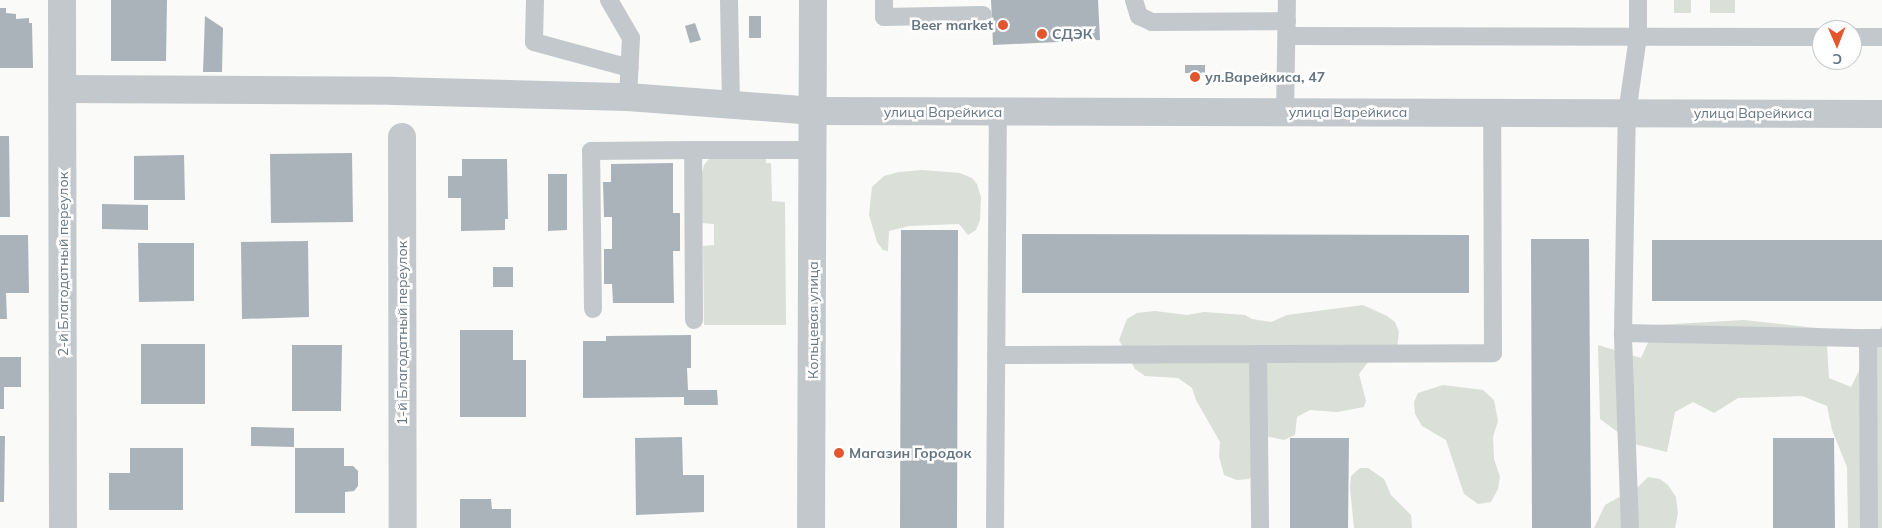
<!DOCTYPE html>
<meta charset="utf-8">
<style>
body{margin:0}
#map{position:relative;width:1882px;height:528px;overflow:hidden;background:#fafaf8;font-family:Mulish,sans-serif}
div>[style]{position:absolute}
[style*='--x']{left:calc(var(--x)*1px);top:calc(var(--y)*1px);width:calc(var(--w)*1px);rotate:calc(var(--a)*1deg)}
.green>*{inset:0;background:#dadfd7}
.building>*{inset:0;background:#aab3b9}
.service>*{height:18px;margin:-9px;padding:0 9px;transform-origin:9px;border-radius:9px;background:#c3c8cc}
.minor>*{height:28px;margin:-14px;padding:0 14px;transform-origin:14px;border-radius:14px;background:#c3c8cc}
.tertiary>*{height:28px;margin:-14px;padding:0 14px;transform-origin:14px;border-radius:14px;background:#c3c8cc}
.dots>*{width:14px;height:14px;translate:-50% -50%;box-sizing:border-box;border:2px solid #fff;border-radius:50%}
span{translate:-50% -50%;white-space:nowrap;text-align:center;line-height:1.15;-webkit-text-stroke:5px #fff;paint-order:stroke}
.poi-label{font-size:14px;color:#657683;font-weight:700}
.right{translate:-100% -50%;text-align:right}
.left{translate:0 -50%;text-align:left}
.street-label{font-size:14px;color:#657683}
.north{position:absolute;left:1812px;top:20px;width:50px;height:50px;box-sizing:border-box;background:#fff;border:1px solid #c1c8cd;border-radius:50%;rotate:179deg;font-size:14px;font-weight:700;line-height:20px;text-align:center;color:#657683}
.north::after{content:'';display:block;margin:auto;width:18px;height:22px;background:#e4572e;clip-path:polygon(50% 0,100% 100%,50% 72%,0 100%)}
</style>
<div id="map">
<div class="green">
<i style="clip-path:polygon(1674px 0,1691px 0,1691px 13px,1674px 13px)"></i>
<i style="clip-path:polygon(1710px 0,1735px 0,1735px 13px,1710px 13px)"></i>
<i style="clip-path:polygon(713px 154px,766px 154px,766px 163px,771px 163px,772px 201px,785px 202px,786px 325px,704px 325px,703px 246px,714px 245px,714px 224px,702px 223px,702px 173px,704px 165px)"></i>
<i style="clip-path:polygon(922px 170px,960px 173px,972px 178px,977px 184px,981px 197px,980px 220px,976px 230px,968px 235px,959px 224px,909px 226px,889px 231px,888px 251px,883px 250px,877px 242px,869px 215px,872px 187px,884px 176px,899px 172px)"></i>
<i style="clip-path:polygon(1363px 305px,1387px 316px,1395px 322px,1399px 332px,1396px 357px,1369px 361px,1359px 374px,1366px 401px,1364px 407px,1337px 412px,1310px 410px,1297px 417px,1295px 435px,1284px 440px,1255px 434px,1252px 437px,1250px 448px,1253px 473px,1249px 479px,1237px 480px,1224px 475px,1219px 456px,1220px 442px,1196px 400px,1192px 388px,1178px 378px,1145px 376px,1135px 369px,1119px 340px,1127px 319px,1137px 313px,1155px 311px,1187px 315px,1204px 312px,1245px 315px,1252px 319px,1271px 322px,1287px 315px)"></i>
<i style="clip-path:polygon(1744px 320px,1826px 329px,1829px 378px,1851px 387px,1882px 325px,1882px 528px,1848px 528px,1847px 467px,1832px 430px,1827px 406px,1802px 396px,1738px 398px,1714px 413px,1693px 402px,1675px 412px,1667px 452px,1634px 444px,1600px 419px,1598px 345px,1641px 358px,1656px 325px)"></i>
<i style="clip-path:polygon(1443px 385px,1483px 390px,1494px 400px,1498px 421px,1493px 437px,1494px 459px,1500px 477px,1498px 489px,1491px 502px,1478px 504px,1464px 494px,1446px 440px,1422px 426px,1415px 414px,1414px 402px,1418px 393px)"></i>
<i style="clip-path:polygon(1360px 468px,1368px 468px,1384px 479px,1391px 495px,1411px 515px,1412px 528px,1354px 528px,1350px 488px,1351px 476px)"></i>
<i style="clip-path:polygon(1648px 477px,1660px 479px,1668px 485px,1676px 497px,1678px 513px,1675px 528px,1594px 528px,1605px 505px,1639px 486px)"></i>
</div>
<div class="building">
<i style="clip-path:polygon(111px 0,167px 0,166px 61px,111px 61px)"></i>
<i style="clip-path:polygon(991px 0,1098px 0,1100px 40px,993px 45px)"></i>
<i style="clip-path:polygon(0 8px,6px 8px,6px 13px,16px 14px,16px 19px,29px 18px,29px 23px,32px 23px,33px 68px,0 68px)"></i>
<i style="clip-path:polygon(205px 16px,223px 28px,222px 72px,203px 72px)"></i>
<i style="clip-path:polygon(749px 16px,761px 16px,761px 38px,749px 38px)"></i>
<i style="clip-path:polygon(695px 23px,701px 40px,690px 43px,685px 26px)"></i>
<i style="clip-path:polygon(1185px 65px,1205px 65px,1205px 73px,1185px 73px)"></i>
<i style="clip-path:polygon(0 136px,9px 136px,10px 217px,0 217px)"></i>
<i style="clip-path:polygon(352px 153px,353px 222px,271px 223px,270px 154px)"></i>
<i style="clip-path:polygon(184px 155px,185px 200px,134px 200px,134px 156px)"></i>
<i style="clip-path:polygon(462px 159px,507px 159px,508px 219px,505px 219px,505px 230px,461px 231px,461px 198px,448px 198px,448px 176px,462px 176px)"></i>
<i style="clip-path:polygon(673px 163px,673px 213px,680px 213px,680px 251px,673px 251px,674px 303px,613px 303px,612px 284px,604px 284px,604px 249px,612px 249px,612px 217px,604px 217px,603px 182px,611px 182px,611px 164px)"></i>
<i style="clip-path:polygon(548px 174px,567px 174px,567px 230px,548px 231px)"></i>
<i style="clip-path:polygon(102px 204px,148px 205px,148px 230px,102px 229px)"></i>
<i style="clip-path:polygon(901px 230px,958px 230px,957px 528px,900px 528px)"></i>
<i style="clip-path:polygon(1022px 234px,1469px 235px,1469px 293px,1022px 293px)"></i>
<i style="clip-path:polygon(0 235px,28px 235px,29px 293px,6px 293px,7px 319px,0 319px)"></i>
<i style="clip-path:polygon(1531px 239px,1589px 239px,1591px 528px,1532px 528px)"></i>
<i style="clip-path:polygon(1652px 240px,1882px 240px,1882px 301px,1652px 301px)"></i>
<i style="clip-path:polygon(308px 241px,309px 317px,242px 319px,241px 242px)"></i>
<i style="clip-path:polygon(138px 243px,194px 243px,194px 301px,139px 302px)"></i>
<i style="clip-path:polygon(493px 267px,513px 267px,513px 287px,493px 287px)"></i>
<i style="clip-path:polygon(460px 330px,513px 330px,513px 360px,526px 360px,526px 417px,460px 417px)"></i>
<i style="clip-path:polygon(691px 335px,691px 368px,687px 368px,688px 390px,717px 390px,718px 405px,684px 405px,684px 397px,583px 398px,583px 341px,606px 341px,606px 336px)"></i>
<i style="clip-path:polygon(141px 344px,205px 344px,205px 404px,141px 404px)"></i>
<i style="clip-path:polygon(292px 345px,342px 345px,341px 411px,292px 411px)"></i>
<i style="clip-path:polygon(0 357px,21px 357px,21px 387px,4px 387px,4px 409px,0 409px)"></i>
<i style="clip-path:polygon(251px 427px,294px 428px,294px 447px,251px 446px)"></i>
<i style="clip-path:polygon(0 436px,5px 436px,4px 502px,0 502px)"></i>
<i style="clip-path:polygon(682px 437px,683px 475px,704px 475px,704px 512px,636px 515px,635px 438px)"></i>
<i style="clip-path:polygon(1290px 438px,1349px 438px,1348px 528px,1290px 528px)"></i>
<i style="clip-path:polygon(1773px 438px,1834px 438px,1835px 528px,1773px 528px)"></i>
<i style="clip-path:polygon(130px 448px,183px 448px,183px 510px,109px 510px,109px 473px,130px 473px)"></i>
<i style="clip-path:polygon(295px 448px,344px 448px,344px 466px,353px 466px,358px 471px,358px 486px,354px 491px,345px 492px,345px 513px,295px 513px)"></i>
<i style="clip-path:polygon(460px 499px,491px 499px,492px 509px,511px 509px,511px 528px,460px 528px)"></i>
</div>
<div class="service">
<i style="--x:535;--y:0;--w:42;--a:91.4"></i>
<i style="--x:534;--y:42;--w:99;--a:15.2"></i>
<i style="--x:609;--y:0;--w:44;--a:59.9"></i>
<i style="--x:631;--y:38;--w:59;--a:92.9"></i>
<i style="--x:729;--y:0;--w:106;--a:88.9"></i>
<i style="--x:884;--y:0;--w:17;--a:90"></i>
<i style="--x:884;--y:17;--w:99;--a:-1.2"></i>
<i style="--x:1134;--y:0;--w:17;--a:73"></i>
<i style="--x:1139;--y:16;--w:14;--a:25"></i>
<i style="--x:1152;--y:22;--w:135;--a:-0.4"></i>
<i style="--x:1287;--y:36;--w:535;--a:0.11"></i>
<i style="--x:1852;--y:37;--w:30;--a:0"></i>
<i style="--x:1285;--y:112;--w:112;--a:-89"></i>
<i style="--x:593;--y:309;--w:158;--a:-90.7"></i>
<i style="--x:591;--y:151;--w:102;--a:-0.6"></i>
<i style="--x:694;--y:320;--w:170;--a:-90.3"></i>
<i style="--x:693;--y:150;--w:121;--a:0"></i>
<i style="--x:1623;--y:333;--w:220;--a:-89"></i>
<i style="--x:1627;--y:113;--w:77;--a:-81.8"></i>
<i style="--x:1638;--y:37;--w:37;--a:-90"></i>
<i style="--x:1258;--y:354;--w:174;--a:89.3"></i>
<i style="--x:996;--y:355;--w:497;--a:-0.2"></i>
<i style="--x:1493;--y:353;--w:241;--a:-90.2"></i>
<i style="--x:995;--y:528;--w:416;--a:-89.6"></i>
<i style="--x:1630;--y:528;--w:195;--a:-92.1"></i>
<i style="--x:1623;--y:333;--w:245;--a:1.2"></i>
<i style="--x:1869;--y:528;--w:190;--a:-90.3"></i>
<i style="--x:1868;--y:338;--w:14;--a:0"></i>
</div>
<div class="minor">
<i style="--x:62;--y:0;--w:528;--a:89.89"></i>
<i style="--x:63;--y:89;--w:331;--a:0.3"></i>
<i style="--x:394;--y:91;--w:234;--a:1.5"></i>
<i style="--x:628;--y:97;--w:187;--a:4.3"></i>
<i style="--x:402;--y:137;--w:391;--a:89.9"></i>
</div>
<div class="tertiary">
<i style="--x:814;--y:111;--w:1068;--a:0.16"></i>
<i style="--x:811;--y:528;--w:528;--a:-89.78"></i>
</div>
<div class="dots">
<i style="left:1003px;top:25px;background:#e4572e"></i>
<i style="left:1042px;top:34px;background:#e4572e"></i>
<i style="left:1195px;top:77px;background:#e4572e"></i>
<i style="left:839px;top:453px;background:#e4572e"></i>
</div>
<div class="poi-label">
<span class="right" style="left:993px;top:25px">Beer market</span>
<span class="left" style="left:1052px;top:34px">СДЭК</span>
<span class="left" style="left:1205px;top:77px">ул.Варейкиса, 47</span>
<span class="left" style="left:849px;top:453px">Магазин Городок</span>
</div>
<div class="street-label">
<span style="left:943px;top:112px">улица Варейкиса</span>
<span style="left:1348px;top:112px">улица Варейкиса</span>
<span style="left:1753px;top:113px">улица Варейкиса</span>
<span style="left:63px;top:264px;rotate:-90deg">2-й Благодатный переулок</span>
<span style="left:813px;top:320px;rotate:-90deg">Кольцевая улица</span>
<span style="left:402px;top:333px;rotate:-90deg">1-й Благодатный переулок</span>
</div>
<div class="north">С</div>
</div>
